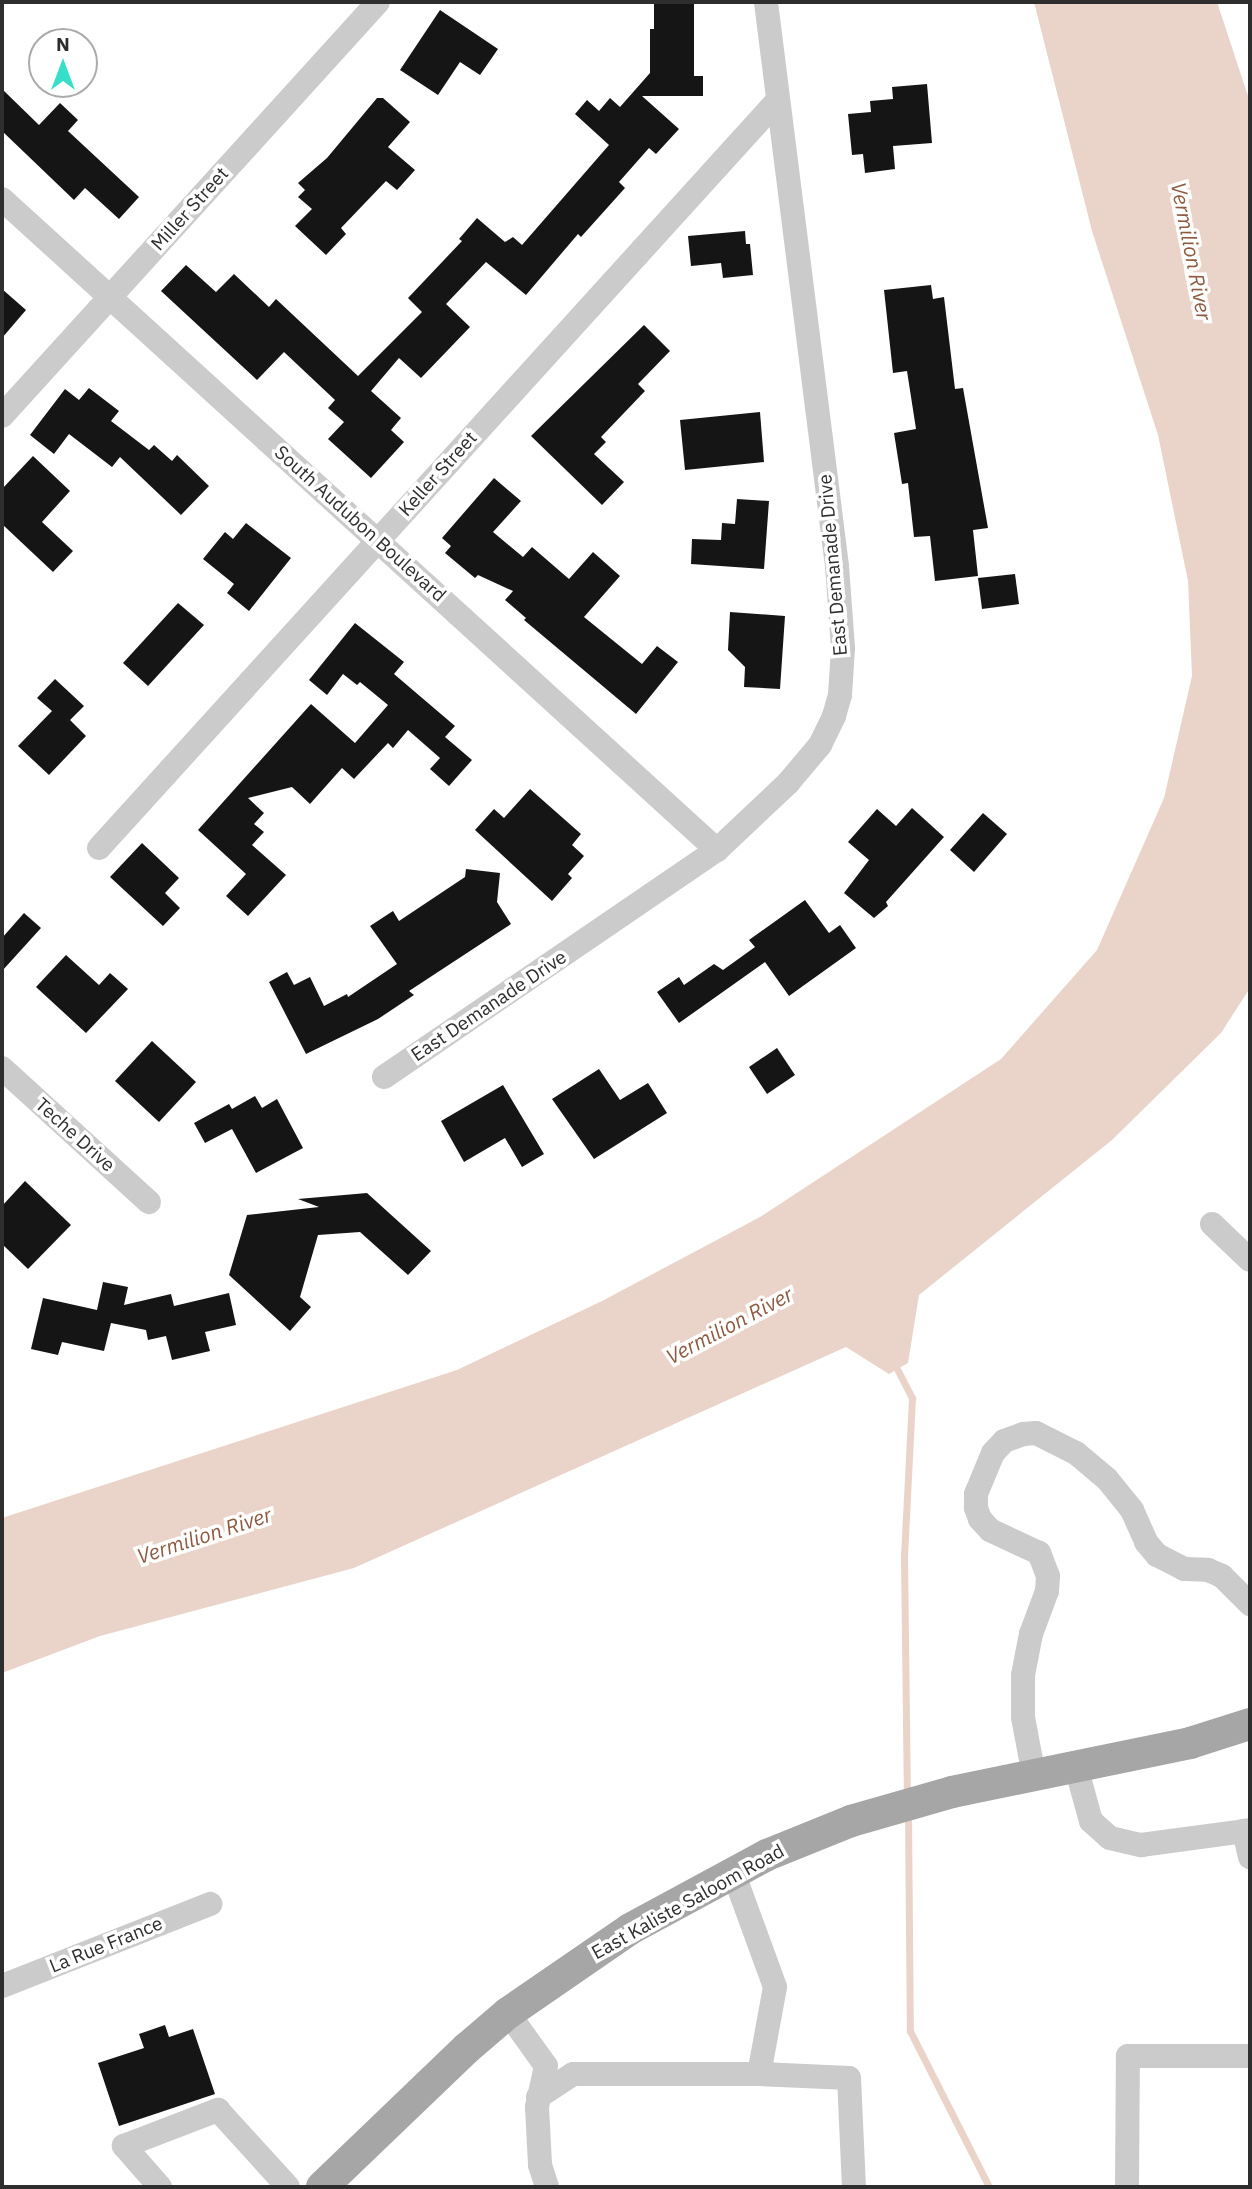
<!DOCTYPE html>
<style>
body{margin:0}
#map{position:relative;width:1252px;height:2189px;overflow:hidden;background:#fff;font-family:"IBM Plex Sans",sans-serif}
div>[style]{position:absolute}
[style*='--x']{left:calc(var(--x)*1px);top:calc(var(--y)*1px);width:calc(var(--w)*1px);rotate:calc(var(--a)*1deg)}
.water>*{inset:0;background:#ead4c9}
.stream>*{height:7px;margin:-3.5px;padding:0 3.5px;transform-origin:3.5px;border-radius:3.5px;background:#ead4c9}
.building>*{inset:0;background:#151515}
.minor>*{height:24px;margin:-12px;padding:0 12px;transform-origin:12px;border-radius:12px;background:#cbcbcb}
.major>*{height:32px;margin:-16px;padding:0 16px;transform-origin:16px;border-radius:16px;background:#a6a6a6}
span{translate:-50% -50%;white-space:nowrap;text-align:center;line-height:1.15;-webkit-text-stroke:7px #fff;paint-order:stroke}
.street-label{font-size:19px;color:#2e2e2e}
.water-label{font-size:21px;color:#8d593f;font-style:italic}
.frame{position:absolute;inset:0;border:4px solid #2e2e2e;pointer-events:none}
.north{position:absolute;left:28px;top:28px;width:70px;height:70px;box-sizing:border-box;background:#fff;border:2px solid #ababab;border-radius:50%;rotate:0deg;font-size:19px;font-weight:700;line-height:28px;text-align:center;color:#2e2e2e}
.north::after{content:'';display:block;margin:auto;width:24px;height:32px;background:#37dfc9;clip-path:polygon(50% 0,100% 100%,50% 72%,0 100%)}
</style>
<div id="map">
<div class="water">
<i style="clip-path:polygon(1034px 2px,1217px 2px,1250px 102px,1250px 988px,1221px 1033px,1112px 1140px,919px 1295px,908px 1363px,889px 1374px,846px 1347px,354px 1568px,100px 1636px,2px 1673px,2px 1518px,457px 1370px,602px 1301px,760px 1217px,1001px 1059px,1097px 950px,1164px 798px,1192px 676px,1188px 581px,1158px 435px,1092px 231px)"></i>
</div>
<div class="stream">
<i style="--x:893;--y:1361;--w:42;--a:62.8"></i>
<i style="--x:912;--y:1398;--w:159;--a:92.9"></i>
<i style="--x:904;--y:1557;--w:239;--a:89.3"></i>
<i style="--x:908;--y:1815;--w:216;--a:89.5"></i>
<i style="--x:910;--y:2031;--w:175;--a:63.1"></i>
</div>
<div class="building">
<i style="clip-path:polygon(654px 3px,694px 3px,694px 76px,703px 76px,703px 96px,642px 96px,679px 129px,656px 154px,649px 148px,619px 182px,625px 188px,581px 237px,578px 234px,526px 295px,486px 262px,446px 304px,470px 327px,421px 378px,399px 358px,371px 391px,401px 418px,391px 430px,404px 442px,371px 478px,328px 439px,344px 422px,328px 408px,335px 400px,284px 352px,257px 380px,161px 291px,186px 265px,216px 292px,234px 274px,269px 307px,276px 299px,358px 376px,422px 312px,408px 298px,462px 241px,459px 239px,477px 218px,505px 242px,513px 237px,522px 245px,609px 145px,575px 114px,587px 100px,599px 111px,610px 98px,620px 107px,650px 73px,650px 29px,654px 29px)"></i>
<i style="clip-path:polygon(440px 10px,498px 49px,480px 75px,460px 62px,438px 95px,400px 70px)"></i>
<i style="clip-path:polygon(927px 84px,932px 143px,893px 146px,895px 169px,865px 173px,863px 154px,852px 155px,848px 114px,871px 112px,870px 101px,893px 99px,892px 87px)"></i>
<i style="clip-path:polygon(2px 89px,39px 125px,60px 103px,78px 120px,68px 131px,139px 197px,119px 219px,85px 188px,74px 200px,2px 131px)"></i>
<i style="clip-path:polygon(377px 98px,383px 98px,410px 122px,388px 147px,415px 170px,397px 190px,386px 181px,341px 228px,346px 234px,326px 255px,295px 226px,312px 209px,298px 197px,305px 190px,298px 183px,327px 158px)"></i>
<i style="clip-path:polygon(745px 231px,746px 244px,750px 244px,753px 275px,723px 278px,721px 263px,691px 266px,688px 236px)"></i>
<i style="clip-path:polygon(931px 285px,933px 299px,944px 297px,955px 389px,963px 388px,988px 528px,973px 530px,978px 576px,935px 581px,930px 536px,914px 537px,908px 483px,902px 484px,894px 433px,916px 429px,907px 371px,893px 373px,884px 290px)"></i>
<i style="clip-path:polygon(2px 289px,26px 310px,2px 338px)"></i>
<i style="clip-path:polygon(644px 325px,670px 351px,638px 384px,645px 391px,601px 437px,606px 442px,594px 454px,624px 482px,602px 505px,531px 436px)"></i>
<i style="clip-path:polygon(89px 388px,119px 411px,111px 421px,149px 450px,154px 445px,172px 461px,177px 455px,209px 486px,181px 515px,120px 457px,112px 467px,69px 434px,54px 454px,30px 435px,65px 389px,79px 400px)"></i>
<i style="clip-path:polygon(760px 412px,764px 462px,685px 470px,680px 420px)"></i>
<i style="clip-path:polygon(33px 456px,70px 491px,42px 522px,73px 551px,53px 572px,2px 524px,2px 489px)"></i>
<i style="clip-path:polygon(494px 478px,521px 501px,493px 532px,523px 557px,532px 547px,569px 579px,593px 552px,620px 576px,584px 617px,642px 664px,657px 646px,678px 662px,636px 714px,524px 620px,526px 618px,505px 600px,513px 591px,478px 575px,475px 578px,445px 553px,451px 546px,442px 538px)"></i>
<i style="clip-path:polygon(737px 499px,769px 501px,764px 569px,691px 564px,692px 539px,721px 540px,722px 523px,735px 524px)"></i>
<i style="clip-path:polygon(246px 523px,291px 558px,249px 611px,227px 593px,234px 584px,203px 559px,225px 532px,233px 539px)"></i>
<i style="clip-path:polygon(1015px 574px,1019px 604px,982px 609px,978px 578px)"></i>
<i style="clip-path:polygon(178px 603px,204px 625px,148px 686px,123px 663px)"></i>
<i style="clip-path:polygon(730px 612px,785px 616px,780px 689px,744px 687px,745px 667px,728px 650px)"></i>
<i style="clip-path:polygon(355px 623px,404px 662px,394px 674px,455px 726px,445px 737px,472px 760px,449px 786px,430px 769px,440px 758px,408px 730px,393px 748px,388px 743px,354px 779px,342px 768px,310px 804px,292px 787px,248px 798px,264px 813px,254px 824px,264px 832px,252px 845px,286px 875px,248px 916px,226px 896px,246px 874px,198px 830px,311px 704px,355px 743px,388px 705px,360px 682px,357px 685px,343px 674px,327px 695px,309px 680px)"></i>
<i style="clip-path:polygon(55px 679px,84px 706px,70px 720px,86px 736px,49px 775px,18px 746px,52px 711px,37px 698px)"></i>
<i style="clip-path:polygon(530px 789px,581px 834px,572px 845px,584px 856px,568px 874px,572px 878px,552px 901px,475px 830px,494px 809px,504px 818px)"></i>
<i style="clip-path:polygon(912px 808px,944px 837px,886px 902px,888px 906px,874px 918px,844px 893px,869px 860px,848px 842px,877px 809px,896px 826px)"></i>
<i style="clip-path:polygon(983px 813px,1007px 834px,974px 872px,950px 850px)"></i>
<i style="clip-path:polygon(142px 843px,179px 878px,165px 893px,180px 908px,163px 926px,110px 877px)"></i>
<i style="clip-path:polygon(466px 869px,500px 873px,497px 902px,511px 924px,409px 991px,414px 995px,378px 1019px,306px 1054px,269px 982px,287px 972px,294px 985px,310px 977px,324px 1006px,347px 994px,348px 997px,397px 964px,370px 926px,393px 911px,399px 921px,465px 877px)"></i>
<i style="clip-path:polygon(805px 900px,829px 933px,840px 925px,856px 948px,789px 996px,765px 962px,679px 1023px,657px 992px,679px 977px,684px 985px,714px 964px,723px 970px,755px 947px,749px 940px)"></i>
<i style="clip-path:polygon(24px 913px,41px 928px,2px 971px,2px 938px)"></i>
<i style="clip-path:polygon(66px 955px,99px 985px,110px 973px,128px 989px,86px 1033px,36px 987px)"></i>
<i style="clip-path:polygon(152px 1041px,196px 1082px,159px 1122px,115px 1081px)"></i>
<i style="clip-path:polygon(777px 1048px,795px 1075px,767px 1094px,749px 1067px)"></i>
<i style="clip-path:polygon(599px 1069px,620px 1100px,648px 1083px,667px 1113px,594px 1159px,552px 1099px)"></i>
<i style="clip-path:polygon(503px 1085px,544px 1154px,522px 1167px,505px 1138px,464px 1162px,441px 1121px)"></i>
<i style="clip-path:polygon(255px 1096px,262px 1108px,277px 1099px,303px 1148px,256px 1173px,232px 1129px,205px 1143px,194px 1123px,229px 1104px,232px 1109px)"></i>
<i style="clip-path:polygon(25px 1181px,71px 1225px,28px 1269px,2px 1244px,2px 1206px)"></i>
<i style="clip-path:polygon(367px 1193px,431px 1251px,408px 1275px,360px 1232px,318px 1235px,300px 1297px,311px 1307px,290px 1331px,229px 1275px,247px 1215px,319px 1207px,298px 1199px)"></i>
<i style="clip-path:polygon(103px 1282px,128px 1287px,124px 1305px,171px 1294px,174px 1306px,229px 1293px,236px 1325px,205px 1332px,210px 1351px,172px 1360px,166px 1336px,148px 1340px,146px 1330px,111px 1323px,104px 1351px,62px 1342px,58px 1355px,31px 1349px,43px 1298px,97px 1310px)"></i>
<i style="clip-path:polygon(165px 2025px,169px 2037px,193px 2029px,215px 2094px,119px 2126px,98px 2063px,144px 2048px,139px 2034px)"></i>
</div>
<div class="minor">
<i style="--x:2;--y:199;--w:967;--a:42.32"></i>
<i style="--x:2;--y:416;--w:559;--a:-47.75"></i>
<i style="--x:99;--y:848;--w:1010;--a:-47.77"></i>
<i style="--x:2;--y:1068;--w:199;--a:42.4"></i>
<i style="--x:384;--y:1077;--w:403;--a:-34.3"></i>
<i style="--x:717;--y:850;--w:98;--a:-43.3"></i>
<i style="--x:788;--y:783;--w:50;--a:-49.9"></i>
<i style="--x:820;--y:745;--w:32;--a:-64"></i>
<i style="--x:834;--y:716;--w:22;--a:-74"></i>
<i style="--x:840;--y:695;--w:47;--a:-86.3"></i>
<i style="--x:843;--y:648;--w:82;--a:-94.2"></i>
<i style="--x:837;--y:566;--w:568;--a:-97.18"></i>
<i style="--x:1212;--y:1224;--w:52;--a:43.5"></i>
<i style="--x:1076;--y:1767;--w:56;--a:74.5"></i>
<i style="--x:1091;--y:1821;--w:25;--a:42"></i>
<i style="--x:1110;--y:1838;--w:32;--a:13"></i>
<i style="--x:1141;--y:1845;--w:104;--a:-7.7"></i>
<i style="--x:1034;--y:1776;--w:60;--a:-100.6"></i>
<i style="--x:1023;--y:1717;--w:42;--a:-90"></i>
<i style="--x:1023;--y:1675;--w:42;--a:-79"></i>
<i style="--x:1031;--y:1634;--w:46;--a:-69.6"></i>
<i style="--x:1047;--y:1591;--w:15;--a:-86"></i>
<i style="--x:1048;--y:1576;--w:25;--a:-111"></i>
<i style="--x:1039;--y:1553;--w:54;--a:-154.9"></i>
<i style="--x:990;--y:1530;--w:15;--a:-132"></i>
<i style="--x:980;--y:1519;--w:12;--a:-110"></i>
<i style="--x:976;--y:1508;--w:14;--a:-90"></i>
<i style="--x:976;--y:1494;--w:44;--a:-67.5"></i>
<i style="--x:993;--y:1453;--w:16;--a:-47"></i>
<i style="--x:1004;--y:1441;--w:20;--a:-20"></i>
<i style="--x:1023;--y:1434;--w:13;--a:-4"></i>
<i style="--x:1036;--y:1433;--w:45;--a:26.6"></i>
<i style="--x:1076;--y:1453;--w:40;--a:40"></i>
<i style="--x:1107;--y:1479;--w:40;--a:51"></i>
<i style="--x:1132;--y:1510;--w:35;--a:66"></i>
<i style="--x:1146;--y:1542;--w:17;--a:50"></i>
<i style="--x:1157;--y:1555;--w:30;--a:27"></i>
<i style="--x:1184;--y:1569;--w:24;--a:2"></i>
<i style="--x:1208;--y:1570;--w:15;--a:23"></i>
<i style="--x:1222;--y:1576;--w:40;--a:45"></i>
<i style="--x:1250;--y:1830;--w:6;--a:171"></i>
<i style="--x:1244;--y:1831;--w:27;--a:77"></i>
<i style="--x:733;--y:1872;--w:122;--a:69.9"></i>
<i style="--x:775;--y:1987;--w:88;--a:100.4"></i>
<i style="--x:759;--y:2074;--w:90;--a:2.5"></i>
<i style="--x:849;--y:2078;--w:109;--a:87.4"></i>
<i style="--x:2;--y:1986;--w:224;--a:-21.5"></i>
<i style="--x:508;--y:2013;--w:65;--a:54.4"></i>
<i style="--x:546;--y:2066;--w:42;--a:102.4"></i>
<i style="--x:537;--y:2107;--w:58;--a:87"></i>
<i style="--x:540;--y:2165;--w:23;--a:72"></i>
<i style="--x:538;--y:2097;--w:42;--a:-33.3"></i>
<i style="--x:573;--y:2074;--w:186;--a:0"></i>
<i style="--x:160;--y:2187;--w:55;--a:-131.3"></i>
<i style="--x:124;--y:2146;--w:101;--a:-21"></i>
<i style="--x:218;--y:2110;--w:104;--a:47.7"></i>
<i style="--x:1127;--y:2187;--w:131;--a:-89.6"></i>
<i style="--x:1128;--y:2056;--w:122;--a:0"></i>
</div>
<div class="major">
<i style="--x:322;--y:2187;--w:201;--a:-43.8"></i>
<i style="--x:467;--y:2048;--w:54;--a:-40.5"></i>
<i style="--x:508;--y:2013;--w:148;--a:-34.5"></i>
<i style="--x:630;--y:1929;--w:156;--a:-28.4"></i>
<i style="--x:767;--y:1855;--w:91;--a:-22"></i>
<i style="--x:851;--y:1821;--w:105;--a:-16"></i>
<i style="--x:952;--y:1792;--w:243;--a:-11.6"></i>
<i style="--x:1190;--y:1743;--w:63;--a:-17.6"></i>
</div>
<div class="street-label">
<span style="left:190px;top:209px;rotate:-48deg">Miller Street</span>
<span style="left:438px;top:474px;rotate:-48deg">Keller Street</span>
<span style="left:360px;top:524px;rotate:42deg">South Audubon Boulevard</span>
<span style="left:833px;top:565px;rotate:-95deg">East Demanade Drive</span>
<span style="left:489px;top:1006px;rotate:-34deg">East Demanade Drive</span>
<span style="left:75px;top:1135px;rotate:42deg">Teche Drive</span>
<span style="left:688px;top:1902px;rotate:-29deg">East Kaliste Saloom Road</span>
<span style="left:106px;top:1945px;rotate:-22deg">La Rue France</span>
</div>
<div class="water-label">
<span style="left:1192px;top:251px;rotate:79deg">Vermilion River</span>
<span style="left:729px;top:1325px;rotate:-28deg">Vermilion River</span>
<span style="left:204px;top:1535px;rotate:-18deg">Vermilion River</span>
</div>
<div class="frame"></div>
<div class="north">N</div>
</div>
